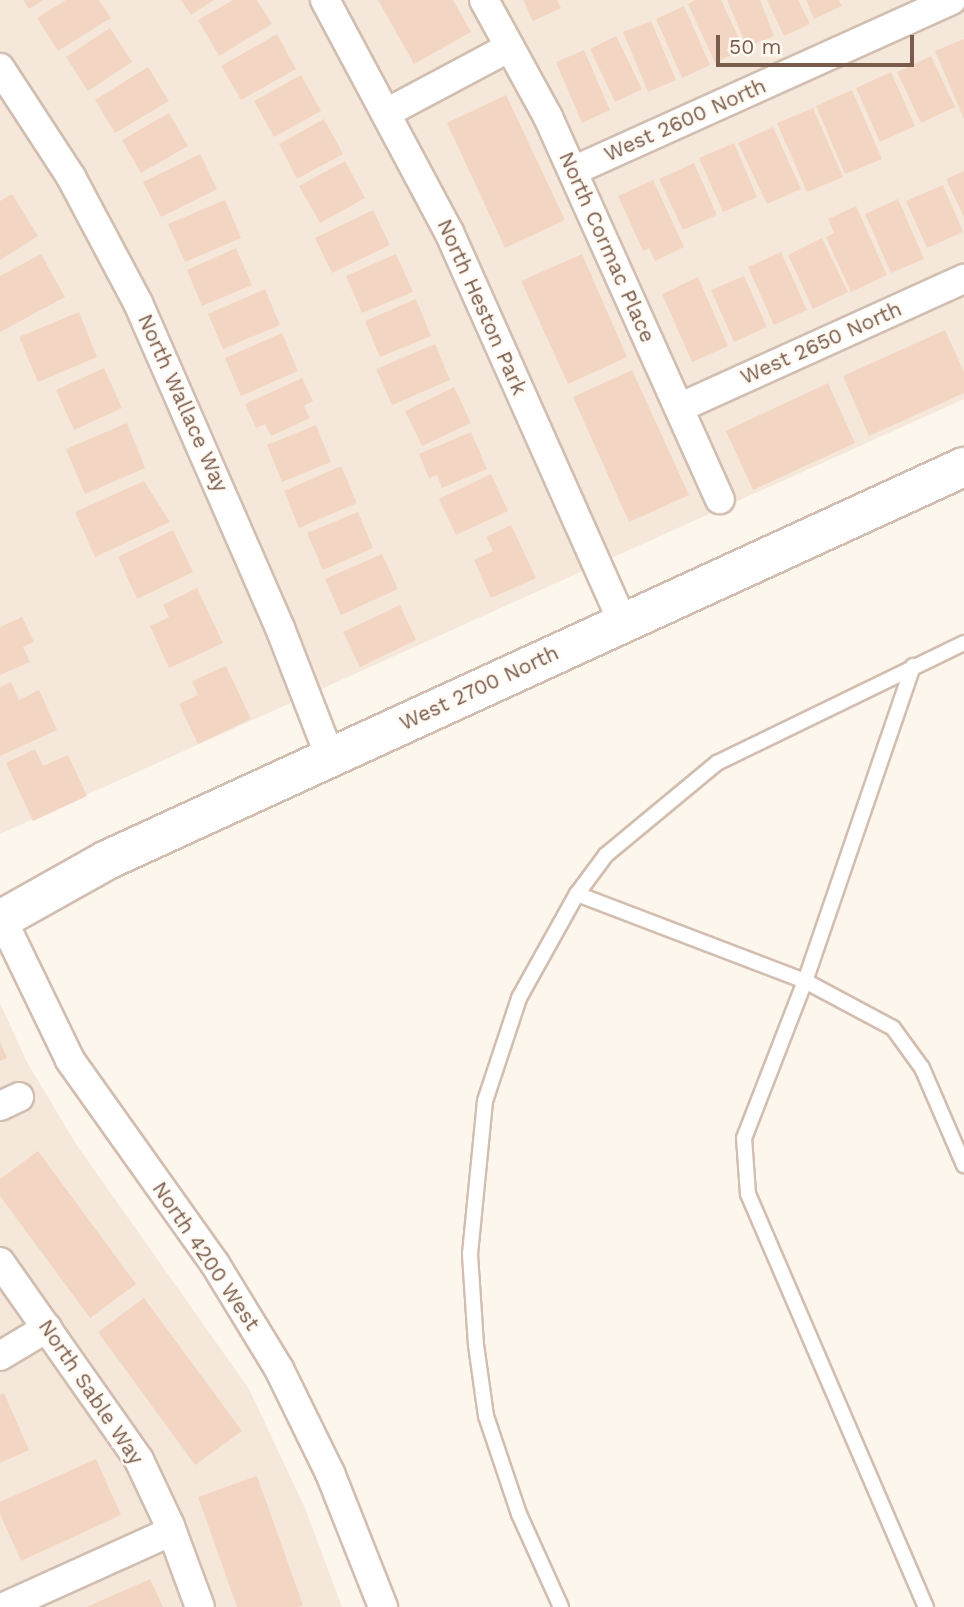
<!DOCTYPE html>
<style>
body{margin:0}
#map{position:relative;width:964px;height:1607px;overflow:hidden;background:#fdf6ec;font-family:"Work Sans",sans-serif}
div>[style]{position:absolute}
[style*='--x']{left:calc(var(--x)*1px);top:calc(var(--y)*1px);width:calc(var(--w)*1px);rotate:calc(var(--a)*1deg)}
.residential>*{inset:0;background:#f5e8da}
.building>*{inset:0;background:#f3d5c3}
.roads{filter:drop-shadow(2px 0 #d1beb0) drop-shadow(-2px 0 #d1beb0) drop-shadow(0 2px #d1beb0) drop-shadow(0 -2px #d1beb0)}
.lane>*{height:14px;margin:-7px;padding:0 7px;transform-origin:7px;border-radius:7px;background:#fff}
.street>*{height:28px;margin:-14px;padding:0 14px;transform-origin:14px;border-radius:14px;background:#fff}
.secondary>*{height:38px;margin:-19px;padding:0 19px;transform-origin:19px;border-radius:19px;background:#fff}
span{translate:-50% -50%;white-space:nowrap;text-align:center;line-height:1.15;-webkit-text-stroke:5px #fffaf3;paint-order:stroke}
.street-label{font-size:21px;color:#7a5c4d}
.scale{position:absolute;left:716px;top:35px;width:198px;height:32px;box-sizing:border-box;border:4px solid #7a5c4d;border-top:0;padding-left:9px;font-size:21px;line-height:24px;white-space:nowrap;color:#7a5c4d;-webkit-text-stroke:5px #fffaf3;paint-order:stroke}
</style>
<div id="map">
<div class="residential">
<i style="clip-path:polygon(0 0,964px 0,964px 399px,0 834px)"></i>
<i style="clip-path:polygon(0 1003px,27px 1062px,76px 1144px,249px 1389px,305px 1508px,342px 1607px,0 1607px)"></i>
</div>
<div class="building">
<i style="clip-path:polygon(23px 0,43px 0,29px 9px)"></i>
<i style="clip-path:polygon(66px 0,99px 0,111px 18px,58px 51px,37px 18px)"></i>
<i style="clip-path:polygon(181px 0,214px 0,191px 15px)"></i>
<i style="clip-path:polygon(233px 0,257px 0,272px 24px,219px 56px,198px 20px)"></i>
<i style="clip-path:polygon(378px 0,453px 0,471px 32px,414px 64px)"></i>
<i style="clip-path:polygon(523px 0,557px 0,561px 8px,533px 21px)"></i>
<i style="clip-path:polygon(695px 0,721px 0,744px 49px,715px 63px,688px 4px)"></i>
<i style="clip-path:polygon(727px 0,760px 0,774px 36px,747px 47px)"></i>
<i style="clip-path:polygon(767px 0,798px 0,810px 24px,784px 36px)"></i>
<i style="clip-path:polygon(806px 0,839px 0,842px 6px,814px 19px)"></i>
<i style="clip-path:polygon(684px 6px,710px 65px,682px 78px,656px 19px)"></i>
<i style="clip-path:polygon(651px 21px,676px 80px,648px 92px,623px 32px)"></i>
<i style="clip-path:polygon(110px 28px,132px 62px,88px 91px,66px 57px)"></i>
<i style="clip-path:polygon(277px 34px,296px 69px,241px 100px,221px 66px)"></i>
<i style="clip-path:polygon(616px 36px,642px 89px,615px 102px,590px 49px)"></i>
<i style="clip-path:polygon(964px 39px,964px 119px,935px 51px)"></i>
<i style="clip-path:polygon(584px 50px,610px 110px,582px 123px,556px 62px)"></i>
<i style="clip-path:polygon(931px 56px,955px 107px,921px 123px,897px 72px)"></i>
<i style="clip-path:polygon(148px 67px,169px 101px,115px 133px,95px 100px)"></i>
<i style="clip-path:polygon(891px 72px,915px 126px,880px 142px,856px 88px)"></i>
<i style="clip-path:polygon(301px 75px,321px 111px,274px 137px,254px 101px)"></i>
<i style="clip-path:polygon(852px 90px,882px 159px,845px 174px,816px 106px)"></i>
<i style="clip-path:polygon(506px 95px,565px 220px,505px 248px,447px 123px)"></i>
<i style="clip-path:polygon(813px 108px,843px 177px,807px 192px,777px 123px)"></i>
<i style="clip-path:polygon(169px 113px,188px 146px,141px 173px,122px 140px)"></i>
<i style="clip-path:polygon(324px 119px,343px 154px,297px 179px,279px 144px)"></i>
<i style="clip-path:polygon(773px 127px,801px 189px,767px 204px,738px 143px)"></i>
<i style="clip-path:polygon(734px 143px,757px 197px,723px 212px,699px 158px)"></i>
<i style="clip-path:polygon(200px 154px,217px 189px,161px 217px,143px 182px)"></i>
<i style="clip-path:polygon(345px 161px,365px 198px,320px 223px,299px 186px)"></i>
<i style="clip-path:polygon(694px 163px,717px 215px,683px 230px,659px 179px)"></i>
<i style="clip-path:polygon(964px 171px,964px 217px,946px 179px)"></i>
<i style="clip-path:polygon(653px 180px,684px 247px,655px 261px,649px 248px,643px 251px,618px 196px)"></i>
<i style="clip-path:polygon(943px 185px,963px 232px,927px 248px,906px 201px)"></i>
<i style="clip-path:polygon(12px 194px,38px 236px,0 260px,0 201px)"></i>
<i style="clip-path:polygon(898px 199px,924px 259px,891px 273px,865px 214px)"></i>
<i style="clip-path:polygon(225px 200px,241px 238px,185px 262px,168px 224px)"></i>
<i style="clip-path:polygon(856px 206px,887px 275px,851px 292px,826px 237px,834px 233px,828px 219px)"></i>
<i style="clip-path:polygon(373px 210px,390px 245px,332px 273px,315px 238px)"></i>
<i style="clip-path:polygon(822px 238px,848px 292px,813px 309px,788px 255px)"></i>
<i style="clip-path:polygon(236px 248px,252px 285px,202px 306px,187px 270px)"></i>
<i style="clip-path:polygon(781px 252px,807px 310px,774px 325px,748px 267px)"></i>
<i style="clip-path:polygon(41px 254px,65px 297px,0 332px,0 276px)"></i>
<i style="clip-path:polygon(396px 254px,413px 292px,362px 313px,346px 276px)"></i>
<i style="clip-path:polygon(582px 254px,627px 357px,568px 384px,521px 281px)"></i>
<i style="clip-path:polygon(744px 276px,767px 327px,734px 342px,711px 290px)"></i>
<i style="clip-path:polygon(698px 277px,728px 346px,692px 362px,662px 294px)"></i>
<i style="clip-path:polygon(265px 289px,280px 325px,223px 349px,208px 314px)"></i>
<i style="clip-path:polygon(416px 299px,431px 336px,380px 357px,365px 321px)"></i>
<i style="clip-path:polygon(79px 312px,97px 357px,38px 382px,19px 337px)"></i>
<i style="clip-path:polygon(945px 330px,964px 372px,964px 393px,869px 436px,843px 376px)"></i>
<i style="clip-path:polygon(282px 333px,298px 371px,241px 396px,225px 358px)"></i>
<i style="clip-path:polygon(435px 344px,450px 380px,392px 405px,376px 369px)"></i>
<i style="clip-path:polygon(104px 368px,122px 408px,74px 430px,56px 390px)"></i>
<i style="clip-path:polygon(632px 370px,689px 495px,629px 522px,573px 397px)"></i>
<i style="clip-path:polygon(302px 378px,313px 401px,304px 406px,310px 418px,271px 436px,265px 424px,256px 428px,245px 404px)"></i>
<i style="clip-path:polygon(828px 383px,855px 443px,753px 490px,726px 431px)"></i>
<i style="clip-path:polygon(454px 387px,471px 423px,422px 446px,405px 411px)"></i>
<i style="clip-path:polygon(127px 423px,145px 468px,85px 494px,66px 449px)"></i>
<i style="clip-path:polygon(316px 425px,331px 462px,282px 482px,267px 445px)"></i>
<i style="clip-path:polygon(471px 432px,487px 469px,442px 488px,437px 475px,429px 478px,419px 454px)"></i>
<i style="clip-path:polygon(341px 466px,357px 503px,299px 528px,284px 491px)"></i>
<i style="clip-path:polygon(491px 474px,508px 511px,456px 535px,439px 499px)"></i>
<i style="clip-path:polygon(144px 481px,170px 522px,95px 557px,75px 512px)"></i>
<i style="clip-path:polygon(358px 512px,373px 548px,323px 570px,307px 533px)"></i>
<i style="clip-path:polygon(511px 525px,536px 578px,491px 598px,474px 560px,493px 551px,486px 537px)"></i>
<i style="clip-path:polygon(173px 530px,193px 572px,137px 599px,118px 557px)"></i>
<i style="clip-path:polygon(382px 554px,398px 589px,341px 615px,325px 579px)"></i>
<i style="clip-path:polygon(197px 588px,223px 643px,169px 668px,150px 626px,169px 617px,163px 605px)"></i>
<i style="clip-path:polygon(400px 605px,416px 640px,360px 667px,343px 632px)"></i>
<i style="clip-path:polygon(22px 617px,34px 642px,23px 647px,30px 662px,0 675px,0 627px)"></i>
<i style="clip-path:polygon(226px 666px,251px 719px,198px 744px,179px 704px,198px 695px,192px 681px)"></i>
<i style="clip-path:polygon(11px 682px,19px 700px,39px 690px,57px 730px,0 756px,0 687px)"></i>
<i style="clip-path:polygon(35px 749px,43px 766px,68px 755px,87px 796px,33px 821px,6px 763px)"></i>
<i style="clip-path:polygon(0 1042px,7px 1058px,0 1061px)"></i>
<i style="clip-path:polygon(38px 1151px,136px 1284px,90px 1318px,0 1196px,0 1179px)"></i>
<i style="clip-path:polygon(144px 1298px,242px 1431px,195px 1465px,98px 1332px)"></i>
<i style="clip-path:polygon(4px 1393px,29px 1450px,0 1463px,0 1395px)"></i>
<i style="clip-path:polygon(96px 1459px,121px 1515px,21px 1561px,0 1514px,0 1502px)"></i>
<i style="clip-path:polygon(257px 1476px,303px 1605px,297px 1607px,237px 1607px,198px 1497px)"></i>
<i style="clip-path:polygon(150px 1579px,163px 1607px,87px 1607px,100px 1601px)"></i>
</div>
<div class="roads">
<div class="lane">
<i style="--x:913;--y:666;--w:333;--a:108.9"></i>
<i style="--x:805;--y:981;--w:168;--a:111.2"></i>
<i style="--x:744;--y:1138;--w:56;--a:85.9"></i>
<i style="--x:748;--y:1194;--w:450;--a:66.7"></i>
<i style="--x:577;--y:894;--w:244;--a:20.9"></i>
<i style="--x:805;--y:981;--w:100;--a:28.1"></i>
<i style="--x:893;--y:1028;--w:49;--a:54.1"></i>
<i style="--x:922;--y:1068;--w:106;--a:66.6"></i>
<i style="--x:561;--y:1607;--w:102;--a:-114.3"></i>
<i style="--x:519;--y:1514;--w:103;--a:-108.6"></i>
<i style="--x:486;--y:1416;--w:72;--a:-98"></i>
<i style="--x:476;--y:1345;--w:91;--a:-93.8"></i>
<i style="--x:470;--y:1254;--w:154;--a:-84.4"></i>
<i style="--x:485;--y:1101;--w:108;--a:-71.7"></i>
<i style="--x:519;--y:998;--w:119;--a:-60.9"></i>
<i style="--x:577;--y:894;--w:49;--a:-53.4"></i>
<i style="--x:606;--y:855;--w:144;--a:-39.7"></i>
<i style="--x:717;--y:763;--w:275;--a:-25.9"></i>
</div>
<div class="street">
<i style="--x:325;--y:0;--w:263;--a:61.9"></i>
<i style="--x:449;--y:232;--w:427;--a:66"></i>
<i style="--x:484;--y:0;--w:133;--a:61.3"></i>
<i style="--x:548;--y:117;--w:419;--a:65.8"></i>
<i style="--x:0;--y:68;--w:130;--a:56.9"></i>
<i style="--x:71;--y:177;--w:143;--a:62"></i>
<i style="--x:138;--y:303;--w:355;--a:66.4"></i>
<i style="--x:280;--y:628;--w:138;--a:68.8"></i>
<i style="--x:388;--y:112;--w:138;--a:-28"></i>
<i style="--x:573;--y:171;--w:415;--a:-24.3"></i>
<i style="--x:679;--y:408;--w:313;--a:-24.4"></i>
<i style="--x:0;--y:915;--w:161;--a:64.2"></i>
<i style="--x:70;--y:1060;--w:250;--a:54.6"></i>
<i style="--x:215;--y:1264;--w:123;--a:58.6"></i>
<i style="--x:279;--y:1369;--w:116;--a:63.9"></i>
<i style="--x:330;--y:1473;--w:144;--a:68.4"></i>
<i style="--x:0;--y:1106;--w:21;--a:-25"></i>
<i style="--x:0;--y:1262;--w:242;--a:54.9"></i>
<i style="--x:139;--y:1460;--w:73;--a:64.8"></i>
<i style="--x:170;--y:1526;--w:86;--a:69.7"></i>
<i style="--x:0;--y:1356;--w:55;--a:-30.8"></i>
<i style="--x:4;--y:1607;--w:184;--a:-24.3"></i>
</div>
<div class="secondary">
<i style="--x:0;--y:920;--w:123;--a:-29.3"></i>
<i style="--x:107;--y:860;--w:943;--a:-24.64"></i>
</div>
</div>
<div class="street-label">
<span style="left:685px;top:120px;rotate:-24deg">West 2600 North</span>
<span style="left:607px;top:247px;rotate:66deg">North Cormac Place</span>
<span style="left:482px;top:307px;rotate:66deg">North Heston Park</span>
<span style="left:821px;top:343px;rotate:-24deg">West 2650 North</span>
<span style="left:183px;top:403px;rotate:66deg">North Wallace Way</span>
<span style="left:479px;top:688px;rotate:-25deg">West 2700 North</span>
<span style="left:206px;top:1256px;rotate:56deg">North 4200 West</span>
<span style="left:91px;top:1392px;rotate:56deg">North Sable Way</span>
</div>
<div class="scale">50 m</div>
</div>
